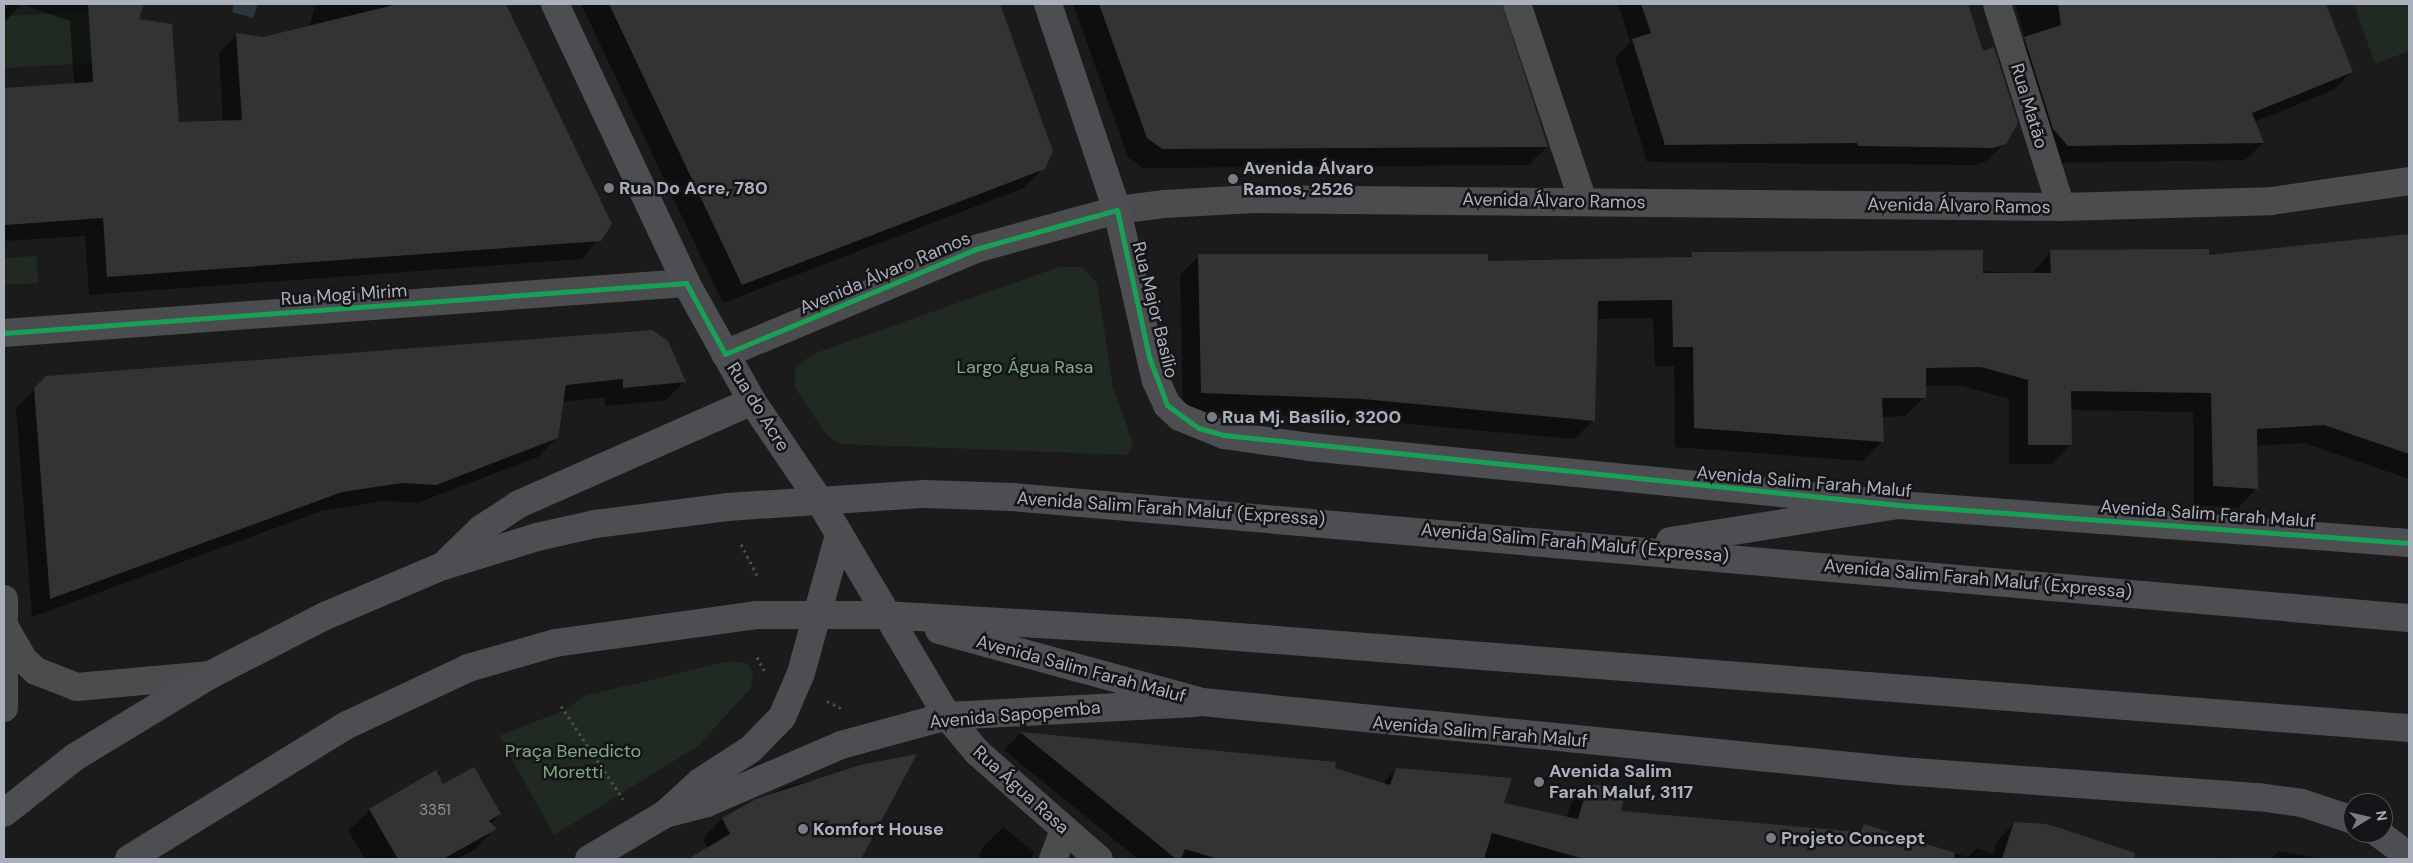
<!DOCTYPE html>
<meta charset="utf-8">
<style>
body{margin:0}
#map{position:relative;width:2413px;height:863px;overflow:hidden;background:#1b1b1b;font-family:"DM Sans",sans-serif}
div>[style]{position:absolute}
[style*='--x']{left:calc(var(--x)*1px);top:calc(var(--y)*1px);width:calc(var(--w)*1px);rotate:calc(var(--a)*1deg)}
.green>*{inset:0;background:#202922}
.water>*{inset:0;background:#2c363e}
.shadow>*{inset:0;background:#0007}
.building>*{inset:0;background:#333}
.path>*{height:3px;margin-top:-1.5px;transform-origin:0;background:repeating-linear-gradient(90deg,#4c4d50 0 2.5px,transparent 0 6.5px)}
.minor>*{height:28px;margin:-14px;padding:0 14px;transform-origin:14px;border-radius:14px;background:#4b4c4e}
.major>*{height:28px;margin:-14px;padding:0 14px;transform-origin:14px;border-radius:14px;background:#4c4e52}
.highway>*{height:28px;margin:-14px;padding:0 14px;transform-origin:14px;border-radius:14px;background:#4d4e51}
.cycleway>*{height:5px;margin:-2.5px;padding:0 2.5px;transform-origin:2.5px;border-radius:2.5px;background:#1a9f57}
.dots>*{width:14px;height:14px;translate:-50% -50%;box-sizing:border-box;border:2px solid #151517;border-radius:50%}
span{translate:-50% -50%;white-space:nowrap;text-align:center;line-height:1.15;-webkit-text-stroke:5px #151517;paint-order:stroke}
.number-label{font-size:15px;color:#8d919a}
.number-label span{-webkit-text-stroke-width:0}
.street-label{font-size:18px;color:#abb0bd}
.poi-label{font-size:18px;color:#abb0bd;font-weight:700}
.left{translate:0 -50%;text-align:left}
.park-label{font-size:18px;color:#81a985}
.frame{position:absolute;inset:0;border:5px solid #abb0bd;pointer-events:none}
.north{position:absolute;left:2343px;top:793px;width:50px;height:50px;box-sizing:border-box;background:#151517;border:1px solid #515359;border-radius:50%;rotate:81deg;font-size:14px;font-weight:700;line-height:20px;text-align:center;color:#abb0bd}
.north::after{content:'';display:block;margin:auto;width:18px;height:22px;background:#797c84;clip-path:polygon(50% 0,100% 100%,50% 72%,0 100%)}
</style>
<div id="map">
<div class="green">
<i style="clip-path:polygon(2354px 4px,2409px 4px,2409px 51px,2375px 64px)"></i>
<i style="clip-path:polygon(89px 12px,92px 63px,4px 68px,4px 16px)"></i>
<i style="clip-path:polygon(37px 256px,38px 283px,4px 285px,4px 258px)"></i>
<i style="clip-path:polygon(1059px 267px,1081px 267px,1097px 283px,1113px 387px,1133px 443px,1127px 455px,840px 444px,826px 434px,795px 388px,795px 367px,813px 354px)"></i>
<i style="clip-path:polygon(729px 661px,746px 663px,753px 672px,751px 688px,698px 746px,554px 835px,499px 736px,565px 710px,584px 696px)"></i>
</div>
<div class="water">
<i style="clip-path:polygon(234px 4px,258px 4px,253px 18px,232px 12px)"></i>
</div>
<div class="shadow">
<i style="clip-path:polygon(4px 4px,143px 4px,137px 20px,178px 123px,223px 122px,219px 53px,237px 34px,263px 39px,308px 29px,316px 4px,506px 4px,611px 224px,582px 259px,89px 295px,85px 236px,4px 241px,4px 89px,74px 85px,70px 21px,21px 4px,4px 23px)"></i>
<i style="clip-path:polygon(581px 4px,998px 4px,1052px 151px,1043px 168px,1024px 188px,723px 303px)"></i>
<i style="clip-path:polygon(1073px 4px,1502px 4px,1547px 147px,1528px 165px,1143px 168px,1128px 157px)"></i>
<i style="clip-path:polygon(1618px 4px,1967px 4px,2005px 143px,1986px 161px,1975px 165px,1647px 162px,1615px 58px,1630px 42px)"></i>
<i style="clip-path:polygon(2015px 4px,2324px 4px,2351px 72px,2334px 90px,2254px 122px,2263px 143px,2245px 160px,2050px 163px,2007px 56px,2025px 38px)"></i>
<i style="clip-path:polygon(2409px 234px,2409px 479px,2304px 443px,2256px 446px,2257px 488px,2238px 508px,2194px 505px,2193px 412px,2070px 410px,2071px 444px,2052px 464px,2009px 464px,2009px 399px,1962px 386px,1925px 386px,1925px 397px,1905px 416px,1882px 417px,1882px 442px,1863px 461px,1675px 447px,1674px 366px,1655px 366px,1653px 318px,1597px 319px,1594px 420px,1574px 439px,1343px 418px,1183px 411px,1180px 275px,1199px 256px,1487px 262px,1687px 258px,1692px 254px,2032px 274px,2051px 251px,2208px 257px)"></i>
<i style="clip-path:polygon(651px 331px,685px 381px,666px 400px,605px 406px,604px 397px,562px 402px,557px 438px,538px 457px,417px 503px,383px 501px,322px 511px,32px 617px,16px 408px,47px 377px)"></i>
<i style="clip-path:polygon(1021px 733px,1335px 763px,1333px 769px,1382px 784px,1396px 769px,1502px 804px,1567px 818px,1571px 803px,1589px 785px,1619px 812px,1856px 833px,1864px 825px,1968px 857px,1977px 848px,1993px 854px,1997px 841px,2014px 823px,2096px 842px,2091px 859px,1138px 859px,1004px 750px)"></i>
<i style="clip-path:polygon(914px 756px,860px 859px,690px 859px,708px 849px,703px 838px,722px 819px,785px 787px)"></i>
<i style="clip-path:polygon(443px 786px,500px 814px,490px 824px,495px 829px,474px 850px,457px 859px,365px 859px,348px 831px,370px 810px)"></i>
<i style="clip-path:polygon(1003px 827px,1034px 852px,1031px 859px,978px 859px,982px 848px)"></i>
<i style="clip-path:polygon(2279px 851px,2323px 859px,2271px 859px)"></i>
<i style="clip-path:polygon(2217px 857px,2240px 859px,2216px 859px)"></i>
</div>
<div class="building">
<i style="clip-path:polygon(88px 4px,144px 4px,139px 19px,172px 24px,179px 122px,242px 120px,236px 33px,263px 37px,398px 4px,506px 4px,612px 224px,601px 241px,107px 277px,103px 218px,5px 225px,4px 88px,93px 82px)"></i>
<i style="clip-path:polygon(609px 4px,1000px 4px,1053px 151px,1045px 169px,742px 285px)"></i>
<i style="clip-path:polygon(1099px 4px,1502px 4px,1548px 147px,1162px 149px,1147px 138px)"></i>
<i style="clip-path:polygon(1641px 4px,1968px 4px,1983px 51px,1994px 47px,2018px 123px,2006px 144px,1993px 148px,1858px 146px,1857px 143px,1665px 145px,1632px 39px,1651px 33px)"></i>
<i style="clip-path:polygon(2058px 4px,2326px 4px,2353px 72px,2252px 113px,2264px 143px,2068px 146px,2053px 129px,2024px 37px,2061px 25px)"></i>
<i style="clip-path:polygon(2409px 234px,2409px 454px,2324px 425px,2257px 429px,2258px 489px,2213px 486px,2211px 393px,2071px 391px,2072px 445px,2028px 445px,2028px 380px,1981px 367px,1926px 368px,1926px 398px,1882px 398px,1884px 442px,1694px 428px,1693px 347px,1673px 347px,1672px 300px,1598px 301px,1595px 421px,1363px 399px,1201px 393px,1198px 254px,1488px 254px,1488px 261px,1692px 257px,1691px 252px,1983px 250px,1983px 273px,2051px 273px,2050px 250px,2209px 249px,2209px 255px)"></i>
<i style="clip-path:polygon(652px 330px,668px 341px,686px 382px,623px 388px,623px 379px,566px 385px,558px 438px,436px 485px,402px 483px,342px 492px,50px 599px,34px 388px,46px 376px)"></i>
<i style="clip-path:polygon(1020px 732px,1336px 762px,1335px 768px,1390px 785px,1396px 768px,1512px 778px,1504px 803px,1578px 819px,1588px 784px,1627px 787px,1621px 811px,1860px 832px,1864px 824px,1955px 853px,1954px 859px,1584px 859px,1492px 833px,1484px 859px,1218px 859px,1185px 849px,1181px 859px,1176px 859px)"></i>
<i style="clip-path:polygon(917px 754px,861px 859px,688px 859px,730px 834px,722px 818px,756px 799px,860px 765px)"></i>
<i style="clip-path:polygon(474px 767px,501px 814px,489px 821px,497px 829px,443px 859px,398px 859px,369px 809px,436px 770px,443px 784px)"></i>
<i style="clip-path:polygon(2014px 822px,2047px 824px,2135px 853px,2134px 859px,2002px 859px)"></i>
</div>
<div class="path">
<i style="--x:741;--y:544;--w:35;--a:63"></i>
<i style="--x:757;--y:657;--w:15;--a:62"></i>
<i style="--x:827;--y:701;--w:16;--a:27"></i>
<i style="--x:561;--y:706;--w:112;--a:56.3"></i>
</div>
<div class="minor">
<i style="--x:1517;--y:4;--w:208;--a:71.5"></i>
<i style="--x:1997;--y:4;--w:213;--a:72.5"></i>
<i style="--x:4;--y:333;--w:684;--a:-4.19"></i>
<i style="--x:725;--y:354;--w:275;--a:-22.7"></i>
<i style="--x:979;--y:248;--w:143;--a:-15.4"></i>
<i style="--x:1117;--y:210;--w:47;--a:-7.3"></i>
<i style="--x:1164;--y:204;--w:90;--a:-3.2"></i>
<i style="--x:1254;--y:199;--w:807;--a:0.57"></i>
<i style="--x:2061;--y:207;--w:210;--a:-1.6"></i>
<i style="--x:2271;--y:201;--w:139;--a:-8.2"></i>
<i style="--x:4;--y:599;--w:109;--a:90"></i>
<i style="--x:6;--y:629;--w:34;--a:60"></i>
<i style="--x:23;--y:659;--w:18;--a:43"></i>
<i style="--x:36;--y:671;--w:44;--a:21.3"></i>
<i style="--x:77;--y:687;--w:134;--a:-5.2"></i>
<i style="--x:947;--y:716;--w:47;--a:50.2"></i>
<i style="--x:977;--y:752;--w:162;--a:41.3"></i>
<i style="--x:1053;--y:859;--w:30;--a:-69"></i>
</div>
<div class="major">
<i style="--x:555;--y:4;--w:308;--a:64.8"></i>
<i style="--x:686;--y:283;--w:135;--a:60.8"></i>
<i style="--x:752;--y:401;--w:120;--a:55.9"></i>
<i style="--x:819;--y:500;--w:251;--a:59.3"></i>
<i style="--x:1048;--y:4;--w:217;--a:71.5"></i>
<i style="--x:1117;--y:210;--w:175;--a:77.2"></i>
<i style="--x:1156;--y:381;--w:26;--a:65"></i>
<i style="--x:1167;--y:405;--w:18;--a:43"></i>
<i style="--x:1180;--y:417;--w:48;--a:22.2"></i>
<i style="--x:1224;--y:435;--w:86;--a:8"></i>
<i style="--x:1309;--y:447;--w:576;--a:5.58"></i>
<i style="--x:665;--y:814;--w:43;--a:-14.7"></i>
<i style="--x:707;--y:803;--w:146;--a:-23.4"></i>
<i style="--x:841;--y:745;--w:110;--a:-15.3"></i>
<i style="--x:947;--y:716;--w:248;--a:-3"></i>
<i style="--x:589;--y:859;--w:88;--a:-30.6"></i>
<i style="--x:665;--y:814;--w:47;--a:-42.4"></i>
<i style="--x:700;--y:782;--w:61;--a:-32.9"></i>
<i style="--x:751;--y:749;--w:45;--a:-45.9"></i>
<i style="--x:782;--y:717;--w:48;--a:-66.6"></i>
<i style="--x:801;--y:673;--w:143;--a:-74.6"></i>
</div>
<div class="highway">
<i style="--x:1670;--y:541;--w:231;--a:-9"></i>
<i style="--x:1898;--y:505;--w:512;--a:4.25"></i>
<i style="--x:447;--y:562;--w:47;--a:-44.1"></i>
<i style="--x:481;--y:529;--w:45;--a:-33.3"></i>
<i style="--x:519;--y:504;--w:255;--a:-23.8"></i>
<i style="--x:939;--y:630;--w:273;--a:15.3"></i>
<i style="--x:1202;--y:702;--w:702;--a:5.64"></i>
<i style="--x:1901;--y:771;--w:359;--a:4.2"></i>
<i style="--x:2259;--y:797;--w:43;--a:7.9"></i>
<i style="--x:2302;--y:803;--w:54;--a:18.4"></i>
<i style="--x:4;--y:813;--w:90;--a:-38.3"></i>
<i style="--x:75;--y:757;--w:158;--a:-31.3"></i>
<i style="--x:210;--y:675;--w:129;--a:-27.2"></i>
<i style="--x:325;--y:616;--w:128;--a:-23"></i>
<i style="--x:443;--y:566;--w:98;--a:-17.1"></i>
<i style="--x:537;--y:537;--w:59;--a:-12.6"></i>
<i style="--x:595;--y:524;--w:133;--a:-7.3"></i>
<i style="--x:727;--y:507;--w:198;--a:-3.8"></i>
<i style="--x:925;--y:494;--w:87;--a:2"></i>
<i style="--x:1012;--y:497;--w:1402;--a:4.95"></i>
<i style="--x:2378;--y:833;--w:39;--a:37"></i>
<i style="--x:129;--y:859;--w:254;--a:-31.6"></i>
<i style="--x:345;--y:726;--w:136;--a:-25.2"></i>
<i style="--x:468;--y:668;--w:91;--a:-16"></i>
<i style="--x:555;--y:643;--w:203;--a:-7.9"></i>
<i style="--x:756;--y:615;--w:128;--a:0"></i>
<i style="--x:884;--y:615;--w:304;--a:3.4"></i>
<i style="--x:1187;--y:633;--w:1226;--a:4.45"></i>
</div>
<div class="cycleway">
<i style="--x:4;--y:333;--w:684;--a:-4.19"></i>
<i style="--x:686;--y:283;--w:81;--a:61.2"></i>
<i style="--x:725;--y:354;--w:275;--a:-22.7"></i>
<i style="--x:979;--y:248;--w:143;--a:-15.4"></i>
<i style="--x:1117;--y:210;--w:150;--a:77.7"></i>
<i style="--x:1149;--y:357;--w:51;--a:69.4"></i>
<i style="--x:1167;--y:405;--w:39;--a:36"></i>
<i style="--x:1199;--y:428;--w:26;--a:16"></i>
<i style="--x:1224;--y:435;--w:678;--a:5.93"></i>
<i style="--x:1898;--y:505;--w:512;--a:4.25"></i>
</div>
<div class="dots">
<i style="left:1233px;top:179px;background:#797c84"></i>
<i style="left:609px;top:188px;background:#797c84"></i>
<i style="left:1212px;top:417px;background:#797c84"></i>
<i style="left:1539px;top:782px;background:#797c84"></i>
<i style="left:803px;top:829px;background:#797c84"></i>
<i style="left:1771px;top:838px;background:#797c84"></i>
</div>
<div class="number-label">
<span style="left:435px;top:811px">3351</span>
</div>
<div class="street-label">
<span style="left:2029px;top:106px;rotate:73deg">Rua Matão</span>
<span style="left:1554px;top:201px;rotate:1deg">Avenida Álvaro Ramos</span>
<span style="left:1959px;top:206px;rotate:1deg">Avenida Álvaro Ramos</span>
<span style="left:885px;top:273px;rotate:-23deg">Avenida Álvaro Ramos</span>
<span style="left:344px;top:295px;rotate:-4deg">Rua Mogi Mirim</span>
<span style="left:1155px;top:310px;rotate:76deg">Rua Major Basílio</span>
<span style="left:758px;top:407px;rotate:58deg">Rua do Acre</span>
<span style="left:1804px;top:482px;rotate:5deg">Avenida Salim Farah Maluf</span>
<span style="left:1171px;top:509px;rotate:4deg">Avenida Salim Farah Maluf (Expressa)</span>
<span style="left:2208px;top:514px;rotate:4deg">Avenida Salim Farah Maluf</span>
<span style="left:1575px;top:543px;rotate:5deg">Avenida Salim Farah Maluf (Expressa)</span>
<span style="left:1978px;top:579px;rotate:5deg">Avenida Salim Farah Maluf (Expressa)</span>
<span style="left:1081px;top:669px;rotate:15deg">Avenida Salim Farah Maluf</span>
<span style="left:1015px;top:715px;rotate:-5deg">Avenida Sapopemba</span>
<span style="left:1480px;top:732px;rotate:5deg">Avenida Salim Farah Maluf</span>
<span style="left:1021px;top:790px;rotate:42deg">Rua Água Rasa</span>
</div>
<div class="poi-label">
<span class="left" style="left:1243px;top:179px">Avenida Álvaro<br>Ramos, 2526</span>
<span class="left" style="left:619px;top:188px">Rua Do Acre, 780</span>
<span class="left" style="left:1222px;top:417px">Rua Mj. Basílio, 3200</span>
<span class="left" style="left:1549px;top:782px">Avenida Salim<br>Farah Maluf, 3117</span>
<span class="left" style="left:813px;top:829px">Komfort House</span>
<span class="left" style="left:1781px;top:838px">Projeto Concept</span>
</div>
<div class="park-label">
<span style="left:1025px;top:367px">Largo Água Rasa</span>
<span style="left:573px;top:762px">Praça Benedicto<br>Moretti</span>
</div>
<div class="frame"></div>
<div class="north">N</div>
</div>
